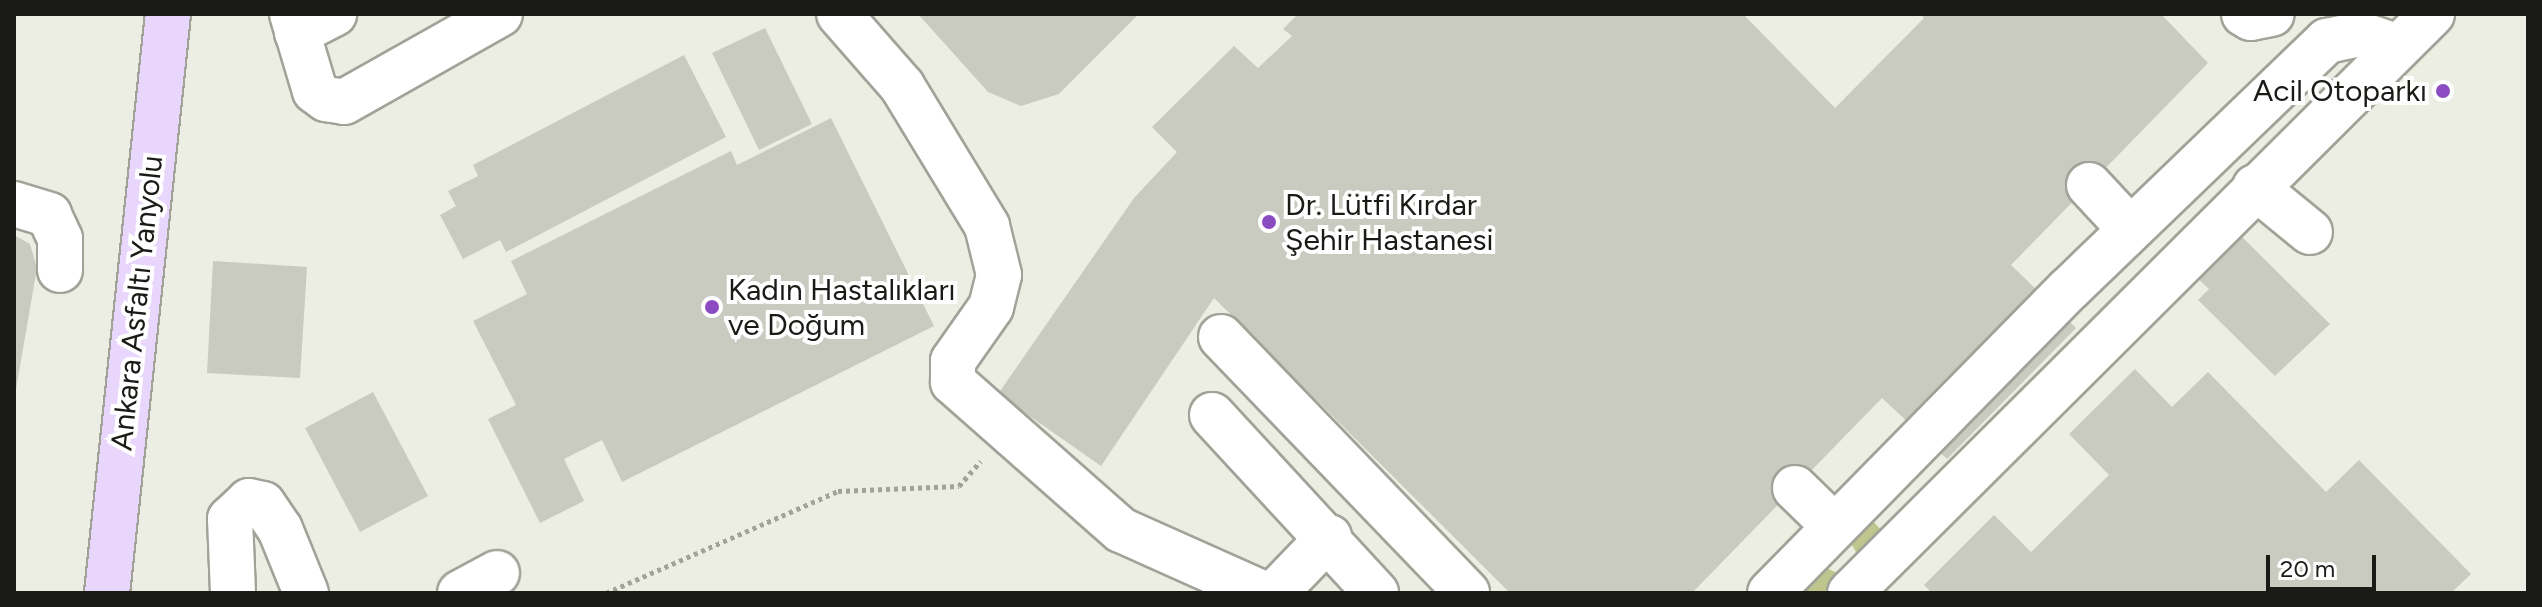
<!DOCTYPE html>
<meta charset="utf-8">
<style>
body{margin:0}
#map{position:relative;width:2542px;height:607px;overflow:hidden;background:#eceee3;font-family:Figtree,sans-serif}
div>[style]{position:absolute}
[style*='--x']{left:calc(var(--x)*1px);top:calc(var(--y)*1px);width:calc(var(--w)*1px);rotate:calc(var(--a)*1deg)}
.green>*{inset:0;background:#bfc68d}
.building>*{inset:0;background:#c9cbc0}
.path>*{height:5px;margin-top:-2.5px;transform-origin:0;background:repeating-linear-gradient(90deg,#a1a29a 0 4px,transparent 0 8px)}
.roads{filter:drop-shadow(2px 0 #a1a398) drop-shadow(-2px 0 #a1a398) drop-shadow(0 2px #a1a398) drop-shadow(0 -2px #a1a398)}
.minor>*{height:44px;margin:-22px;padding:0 22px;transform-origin:22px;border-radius:22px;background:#fff}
.major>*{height:44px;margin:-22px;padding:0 22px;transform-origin:22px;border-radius:22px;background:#e8d6fd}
.dots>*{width:22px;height:22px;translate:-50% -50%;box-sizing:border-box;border:4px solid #fff;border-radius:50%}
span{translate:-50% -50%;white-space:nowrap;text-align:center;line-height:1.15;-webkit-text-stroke:8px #fff;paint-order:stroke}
.poi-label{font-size:30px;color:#1a1b17}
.right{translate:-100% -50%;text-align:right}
.left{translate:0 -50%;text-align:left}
.street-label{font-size:30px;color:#1a1b17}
.frame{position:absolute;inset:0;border:16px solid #1a1b17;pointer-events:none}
.scale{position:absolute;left:2266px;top:555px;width:110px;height:36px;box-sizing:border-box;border:4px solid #1a1b17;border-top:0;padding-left:10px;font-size:24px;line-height:28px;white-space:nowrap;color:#1a1b17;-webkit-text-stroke:6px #fff;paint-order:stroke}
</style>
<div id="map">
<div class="green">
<i style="clip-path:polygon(1865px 513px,1892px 541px,1871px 560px,1856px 552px,1846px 535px)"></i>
<i style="clip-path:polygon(1818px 564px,1835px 572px,1844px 587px,1838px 593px,1789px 593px)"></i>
</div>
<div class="building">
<i style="clip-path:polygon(918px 14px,1139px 14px,1059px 94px,1021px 106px,988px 92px)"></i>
<i style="clip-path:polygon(1298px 14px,1743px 14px,1835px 108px,1924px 18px,1920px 14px,2161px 14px,2208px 63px,2011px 265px,2076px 328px,1947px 459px,1882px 398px,1692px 593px,1510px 593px,1214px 298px,1101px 466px,998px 394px,1134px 198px,1177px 152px,1152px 127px,1234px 46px,1258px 68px,1292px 36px,1283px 29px)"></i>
<i style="clip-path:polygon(765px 28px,812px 124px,759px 150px,712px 53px)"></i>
<i style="clip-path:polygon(684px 55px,726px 137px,506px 252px,500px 240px,463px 259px,440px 215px,456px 206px,448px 191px,478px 176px,473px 165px)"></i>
<i style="clip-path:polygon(831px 118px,934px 326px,622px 482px,602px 440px,564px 459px,584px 501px,540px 523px,488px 419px,516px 405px,473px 321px,527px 294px,511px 261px,731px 151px,737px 165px)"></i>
<i style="clip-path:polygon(2238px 233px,2330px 324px,2275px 376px,2198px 300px,2209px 289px,2195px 276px)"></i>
<i style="clip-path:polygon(14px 235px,30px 244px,37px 268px,15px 395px)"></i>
<i style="clip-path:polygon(213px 261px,307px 267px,300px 378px,207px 373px)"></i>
<i style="clip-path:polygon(2135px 369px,2172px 407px,2208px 372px,2326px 492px,2359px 460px,2471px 574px,2451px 593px,1932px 593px,1924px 585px,1994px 515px,2031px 552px,2109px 475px,2069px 434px)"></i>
<i style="clip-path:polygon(373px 392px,428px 496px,360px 532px,305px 428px)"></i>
</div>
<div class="path">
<i style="--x:606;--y:593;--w:253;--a:-23.7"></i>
<i style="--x:838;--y:491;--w:121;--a:-2.4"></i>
<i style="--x:959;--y:486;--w:33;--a:-49"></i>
</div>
<div class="roads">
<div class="minor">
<i style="--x:292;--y:14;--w:80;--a:73.4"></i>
<i style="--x:315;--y:91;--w:14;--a:36"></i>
<i style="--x:326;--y:99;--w:18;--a:9"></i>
<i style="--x:344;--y:102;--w:179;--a:-29.4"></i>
<i style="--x:839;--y:14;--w:96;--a:48.8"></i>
<i style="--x:902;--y:86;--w:164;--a:58.7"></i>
<i style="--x:987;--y:226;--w:50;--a:76.2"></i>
<i style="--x:999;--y:275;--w:33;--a:104"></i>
<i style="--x:991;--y:307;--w:66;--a:125.1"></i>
<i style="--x:953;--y:361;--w:21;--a:90"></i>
<i style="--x:953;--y:382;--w:224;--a:41.4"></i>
<i style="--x:1121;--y:530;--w:154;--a:24.1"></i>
<i style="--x:2244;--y:14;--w:8;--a:30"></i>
<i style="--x:2251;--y:18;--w:21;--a:-11"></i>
<i style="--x:297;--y:33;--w:42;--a:-27.2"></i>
<i style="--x:2089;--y:185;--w:60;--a:47"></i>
<i style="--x:2255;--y:187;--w:71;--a:39.3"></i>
<i style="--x:14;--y:204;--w:37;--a:17"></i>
<i style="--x:49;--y:215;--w:26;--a:65"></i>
<i style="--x:60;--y:239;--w:31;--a:90"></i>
<i style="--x:1221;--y:337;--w:355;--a:46.1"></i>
<i style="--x:1212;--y:415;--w:242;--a:47.3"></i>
<i style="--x:1795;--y:488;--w:53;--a:44.2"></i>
<i style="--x:233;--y:593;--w:74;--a:-92.3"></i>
<i style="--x:230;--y:519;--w:26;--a:-43"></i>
<i style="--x:249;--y:501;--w:14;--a:12"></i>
<i style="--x:263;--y:504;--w:30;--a:56"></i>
<i style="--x:280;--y:529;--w:69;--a:67.9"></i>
<i style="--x:460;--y:593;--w:42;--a:-28.4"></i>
<i style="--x:1275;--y:593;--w:78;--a:-46"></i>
<i style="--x:1770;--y:593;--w:426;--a:-45.5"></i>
<i style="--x:2069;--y:289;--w:358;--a:-43.9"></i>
<i style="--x:2327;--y:41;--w:35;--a:-12"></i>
<i style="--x:2361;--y:34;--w:39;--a:19"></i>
<i style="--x:1850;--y:593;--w:821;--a:-44.85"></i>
</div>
<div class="major">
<i style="--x:107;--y:593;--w:582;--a:-83.99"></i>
</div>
</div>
<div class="dots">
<i style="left:2443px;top:91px;background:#8b4cc1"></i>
<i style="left:1269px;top:222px;background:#8b4cc1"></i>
<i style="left:712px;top:307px;background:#8b4cc1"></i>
</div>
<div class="poi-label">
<span class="right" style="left:2427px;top:91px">Acil Otoparkı</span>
<span class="left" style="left:1285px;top:222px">Dr. Lütfi Kırdar<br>Şehir Hastanesi</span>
<span class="left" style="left:728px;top:307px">Kadın Hastalıkları<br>ve Doğum</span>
</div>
<div class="street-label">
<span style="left:137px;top:303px;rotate:-84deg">Ankara Asfaltı Yanyolu</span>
</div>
<div class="frame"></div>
<div class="scale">20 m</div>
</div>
